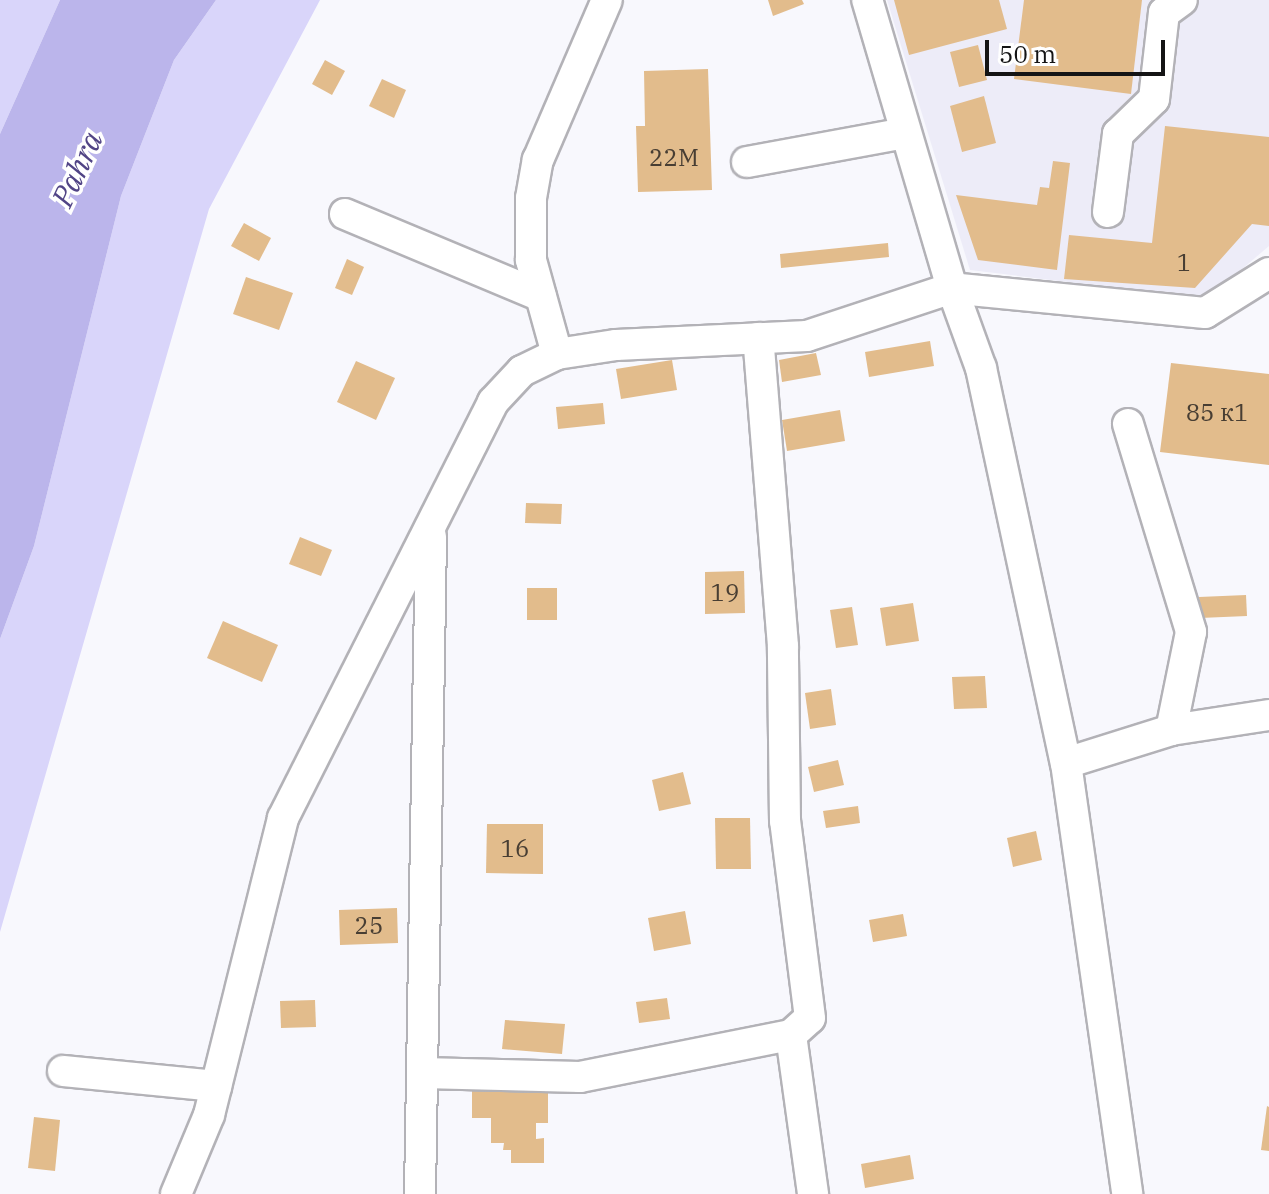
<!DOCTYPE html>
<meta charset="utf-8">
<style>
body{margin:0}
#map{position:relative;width:1269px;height:1194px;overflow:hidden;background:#f8f8fd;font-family:"IBM Plex Serif",serif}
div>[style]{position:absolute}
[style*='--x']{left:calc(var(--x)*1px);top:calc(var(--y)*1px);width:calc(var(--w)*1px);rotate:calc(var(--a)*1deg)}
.built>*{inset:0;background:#edecf8}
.green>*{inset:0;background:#d9d5fa}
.water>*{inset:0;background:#bbb5eb}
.building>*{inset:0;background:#e2bc8c}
.roads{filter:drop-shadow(2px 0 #b3b2b7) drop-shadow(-2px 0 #b3b2b7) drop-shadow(0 2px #b3b2b7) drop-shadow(0 -2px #b3b2b7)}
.minor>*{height:30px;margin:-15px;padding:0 15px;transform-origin:15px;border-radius:15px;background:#fff}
span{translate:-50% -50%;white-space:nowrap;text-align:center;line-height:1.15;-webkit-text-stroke:7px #fff;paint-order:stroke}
.number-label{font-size:24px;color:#483e33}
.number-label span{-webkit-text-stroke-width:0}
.water-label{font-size:30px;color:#514486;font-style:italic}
.scale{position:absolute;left:985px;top:40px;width:180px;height:36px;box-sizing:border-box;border:4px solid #141415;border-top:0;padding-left:10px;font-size:24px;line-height:28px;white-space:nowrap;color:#141415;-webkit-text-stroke:6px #fff;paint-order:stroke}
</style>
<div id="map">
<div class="built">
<i style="clip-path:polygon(887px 0,1269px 0,1269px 246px,1207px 299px,970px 270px)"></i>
</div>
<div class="green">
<i style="clip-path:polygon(0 0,60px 0,0 134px)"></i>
<i style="clip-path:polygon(216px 0,320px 0,209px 209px,0 932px,0 639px,34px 546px,121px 196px,174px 60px)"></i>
</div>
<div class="water">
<i style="clip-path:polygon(60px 0,216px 0,174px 60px,121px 196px,34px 546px,0 639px,0 134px)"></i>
</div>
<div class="building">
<i style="clip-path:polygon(768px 0,802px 0,804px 4px,773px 16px)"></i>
<i style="clip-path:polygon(894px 0,999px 0,1007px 29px,909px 55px)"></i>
<i style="clip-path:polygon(1024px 0,1142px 0,1131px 94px,1014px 79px)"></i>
<i style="clip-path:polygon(978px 45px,987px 80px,959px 87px,950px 52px)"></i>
<i style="clip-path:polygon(325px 60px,345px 71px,332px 95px,312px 84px)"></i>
<i style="clip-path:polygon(708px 69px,712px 190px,638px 192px,636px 126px,645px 126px,644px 71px)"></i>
<i style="clip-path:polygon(382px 79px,406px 90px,394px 118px,369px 106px)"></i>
<i style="clip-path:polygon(984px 96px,996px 143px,962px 152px,950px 106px)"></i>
<i style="clip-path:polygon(1165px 126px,1269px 137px,1269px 226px,1252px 224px,1195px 288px,1064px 279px,1069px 235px,1152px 243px)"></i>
<i style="clip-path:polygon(1053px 161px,1070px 163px,1057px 270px,978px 260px,956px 195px,1037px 205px,1040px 187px,1049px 188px)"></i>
<i style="clip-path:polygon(244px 223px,271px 238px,259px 261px,231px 246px)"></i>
<i style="clip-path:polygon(888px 243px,889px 257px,781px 268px,780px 254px)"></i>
<i style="clip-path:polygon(347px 259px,364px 267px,352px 295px,335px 288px)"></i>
<i style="clip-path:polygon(246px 277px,293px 293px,279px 330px,233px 314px)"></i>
<i style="clip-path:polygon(930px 341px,934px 366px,869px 377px,865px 352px)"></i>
<i style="clip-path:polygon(816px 353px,821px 375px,782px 382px,779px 360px)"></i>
<i style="clip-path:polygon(672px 360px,677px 390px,621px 399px,616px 369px)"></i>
<i style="clip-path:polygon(356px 361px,395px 378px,376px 420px,337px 402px)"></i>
<i style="clip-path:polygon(1171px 363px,1269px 374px,1269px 465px,1160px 452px)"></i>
<i style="clip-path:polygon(603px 403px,605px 424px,558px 429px,556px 407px)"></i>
<i style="clip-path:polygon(840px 410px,845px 441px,787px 451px,782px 420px)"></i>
<i style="clip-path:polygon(526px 503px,562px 504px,561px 524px,525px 523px)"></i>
<i style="clip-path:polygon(300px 537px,332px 550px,321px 576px,289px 564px)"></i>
<i style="clip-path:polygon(744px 571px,745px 613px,705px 614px,705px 572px)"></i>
<i style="clip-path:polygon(527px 588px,557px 588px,557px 620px,527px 620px)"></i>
<i style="clip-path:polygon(1246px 595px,1247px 616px,1200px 618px,1199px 597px)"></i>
<i style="clip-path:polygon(913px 603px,919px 641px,886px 646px,880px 608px)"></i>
<i style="clip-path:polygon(852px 607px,858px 645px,836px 648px,830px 610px)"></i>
<i style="clip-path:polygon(223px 621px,278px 645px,262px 682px,207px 658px)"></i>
<i style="clip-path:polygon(985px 676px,987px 708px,954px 709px,952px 677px)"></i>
<i style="clip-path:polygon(831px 689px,836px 725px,810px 729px,805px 693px)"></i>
<i style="clip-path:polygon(838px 760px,844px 785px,814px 792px,808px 767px)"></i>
<i style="clip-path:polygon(683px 772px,691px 804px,659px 811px,652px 780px)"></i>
<i style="clip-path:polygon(858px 806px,860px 823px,826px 828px,823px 811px)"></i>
<i style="clip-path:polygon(715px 818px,750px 818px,751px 869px,716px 869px)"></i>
<i style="clip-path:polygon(487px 824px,543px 824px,543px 874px,486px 873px)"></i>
<i style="clip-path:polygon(1036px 831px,1042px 860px,1013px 867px,1007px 838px)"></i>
<i style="clip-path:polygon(397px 908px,398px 943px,340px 945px,339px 910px)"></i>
<i style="clip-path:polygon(685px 911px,691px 944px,654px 951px,648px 918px)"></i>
<i style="clip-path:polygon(903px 914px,907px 936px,873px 942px,869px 920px)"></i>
<i style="clip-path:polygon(667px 998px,670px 1019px,639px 1023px,636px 1002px)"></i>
<i style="clip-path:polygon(315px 1000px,316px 1027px,281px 1028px,280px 1001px)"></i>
<i style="clip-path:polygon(505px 1020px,565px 1024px,562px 1054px,502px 1049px)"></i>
<i style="clip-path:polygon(472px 1086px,548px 1086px,548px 1123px,536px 1123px,536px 1139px,544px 1138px,544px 1163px,511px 1163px,511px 1150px,503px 1150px,504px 1143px,491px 1143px,491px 1118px,472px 1118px)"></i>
<i style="clip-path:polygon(1267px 1106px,1269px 1107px,1269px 1151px,1261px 1150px)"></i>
<i style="clip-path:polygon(34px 1117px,60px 1120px,55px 1171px,28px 1168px)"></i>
<i style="clip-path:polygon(910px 1155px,914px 1179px,865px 1188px,861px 1164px)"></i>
</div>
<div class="roads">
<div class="minor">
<i style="--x:747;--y:162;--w:161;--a:-10.4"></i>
<i style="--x:1108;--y:212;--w:79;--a:-82.7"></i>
<i style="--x:1118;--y:134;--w:50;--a:-44.2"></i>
<i style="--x:1154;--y:99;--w:87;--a:-83.4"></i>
<i style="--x:1164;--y:13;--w:22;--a:-36"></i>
<i style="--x:345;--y:214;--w:212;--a:22.7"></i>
<i style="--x:1269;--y:273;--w:75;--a:148"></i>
<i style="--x:1205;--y:313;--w:254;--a:-174.4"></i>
<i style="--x:952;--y:288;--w:85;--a:70.1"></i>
<i style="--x:981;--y:368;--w:404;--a:77.9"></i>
<i style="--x:1066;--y:763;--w:110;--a:-17.4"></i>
<i style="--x:1171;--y:730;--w:99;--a:-8.7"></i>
<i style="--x:557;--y:354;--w:98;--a:-105.5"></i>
<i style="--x:531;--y:260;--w:62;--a:-90"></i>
<i style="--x:531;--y:198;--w:39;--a:-80"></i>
<i style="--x:538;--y:160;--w:174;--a:-66.7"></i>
<i style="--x:1128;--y:424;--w:217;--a:73.1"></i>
<i style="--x:1191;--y:632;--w:100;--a:101.5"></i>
<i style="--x:1066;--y:763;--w:435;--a:81.9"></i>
<i style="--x:791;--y:1035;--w:161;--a:82.1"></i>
<i style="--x:63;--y:1071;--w:154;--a:5.6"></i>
<i style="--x:423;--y:1073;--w:157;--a:1.5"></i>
<i style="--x:580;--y:1077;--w:215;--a:-11.3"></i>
<i style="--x:791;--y:1035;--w:25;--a:-42"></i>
<i style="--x:810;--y:1018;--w:199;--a:-97.2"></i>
<i style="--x:785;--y:821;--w:175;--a:-90.7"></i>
<i style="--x:783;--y:646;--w:309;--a:-94.6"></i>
<i style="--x:176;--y:1194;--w:86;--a:-67.3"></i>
<i style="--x:209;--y:1115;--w:306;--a:-76"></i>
<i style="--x:283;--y:818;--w:466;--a:-63.2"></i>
<i style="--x:493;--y:402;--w:42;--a:-46.9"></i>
<i style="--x:522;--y:371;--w:39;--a:-26"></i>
<i style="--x:557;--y:354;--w:60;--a:-8.7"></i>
<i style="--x:616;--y:345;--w:191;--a:-2.7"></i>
<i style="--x:807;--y:336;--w:153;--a:-18.3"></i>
<i style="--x:952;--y:288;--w:300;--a:-106.4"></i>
<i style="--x:420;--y:1194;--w:658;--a:-89.04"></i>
</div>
</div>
<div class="number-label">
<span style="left:674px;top:158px">22М</span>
<span style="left:1184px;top:263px">1</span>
<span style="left:1217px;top:413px">85 к1</span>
<span style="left:725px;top:593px">19</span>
<span style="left:515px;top:849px">16</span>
<span style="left:369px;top:926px">25</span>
</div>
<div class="water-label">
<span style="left:77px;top:169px;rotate:-65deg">Pahra</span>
</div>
<div class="scale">50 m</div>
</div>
